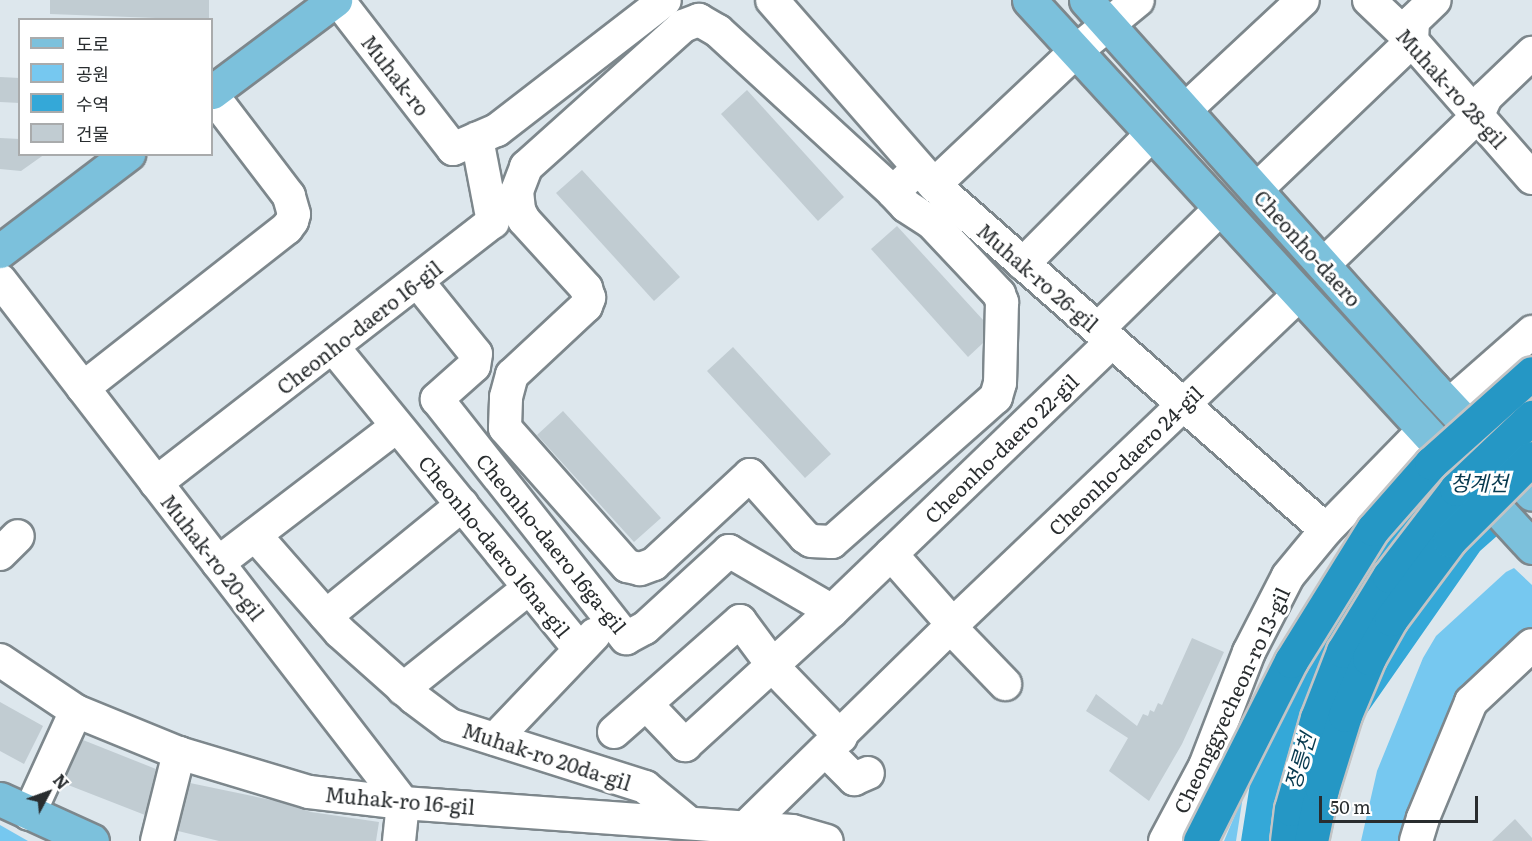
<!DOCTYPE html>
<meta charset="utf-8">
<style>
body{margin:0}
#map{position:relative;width:1532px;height:841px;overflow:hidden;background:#dde7ed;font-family:Literata,"Noto Sans KR",serif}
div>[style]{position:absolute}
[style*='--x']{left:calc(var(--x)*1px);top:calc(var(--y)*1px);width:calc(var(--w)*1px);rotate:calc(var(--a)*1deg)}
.green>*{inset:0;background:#76c8f0}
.water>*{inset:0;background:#34a8d8}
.building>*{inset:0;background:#c1ccd2}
.roads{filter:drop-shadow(2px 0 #7d878c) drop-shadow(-2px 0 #7d878c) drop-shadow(0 2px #7d878c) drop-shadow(0 -2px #7d878c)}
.minor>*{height:32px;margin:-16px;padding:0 16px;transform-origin:16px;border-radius:16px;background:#fff}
.major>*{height:33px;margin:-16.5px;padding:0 16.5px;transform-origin:16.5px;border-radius:16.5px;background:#7cc1dc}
.bridges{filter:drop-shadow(2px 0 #c3c4c5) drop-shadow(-2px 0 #c3c4c5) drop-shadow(0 2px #c3c4c5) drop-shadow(0 -2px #c3c4c5)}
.highway-bridge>*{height:33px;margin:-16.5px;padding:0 16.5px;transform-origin:16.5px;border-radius:16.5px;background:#2597c5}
span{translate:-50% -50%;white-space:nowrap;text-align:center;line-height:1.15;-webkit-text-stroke:6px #fff;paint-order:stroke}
.street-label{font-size:20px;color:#292d2f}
.water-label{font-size:21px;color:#07394e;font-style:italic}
.legend{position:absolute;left:18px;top:18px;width:195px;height:138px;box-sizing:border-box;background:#fff;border:2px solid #a9abac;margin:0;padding:8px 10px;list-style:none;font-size:18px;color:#292d2f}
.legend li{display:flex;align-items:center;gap:12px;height:30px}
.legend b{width:30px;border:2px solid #a9abac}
.north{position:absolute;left:18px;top:763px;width:60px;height:60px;-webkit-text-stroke:4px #fff;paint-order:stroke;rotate:49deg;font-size:16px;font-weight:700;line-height:24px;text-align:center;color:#292d2f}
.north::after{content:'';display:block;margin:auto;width:21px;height:27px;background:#292d2f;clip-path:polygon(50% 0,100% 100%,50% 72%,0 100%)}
.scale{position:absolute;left:1319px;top:796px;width:159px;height:27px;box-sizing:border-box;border:3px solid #292d2f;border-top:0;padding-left:8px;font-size:18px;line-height:21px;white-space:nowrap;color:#292d2f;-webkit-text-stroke:4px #fff;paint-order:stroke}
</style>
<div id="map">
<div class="green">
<i style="clip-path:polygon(1514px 568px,1532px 585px,1532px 627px,1488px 668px,1406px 841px,1361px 841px,1377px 771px,1423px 658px,1436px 636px,1506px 572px)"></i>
<i style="clip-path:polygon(1243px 796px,1236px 841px,1224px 841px)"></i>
<i style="clip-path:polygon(0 825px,28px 841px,0 841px)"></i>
</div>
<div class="water">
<i style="clip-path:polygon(1532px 364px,1532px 505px,1480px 551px,1339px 753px,1319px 841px,1241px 841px,1263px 701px,1428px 457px)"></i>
</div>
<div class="building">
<i style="clip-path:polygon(50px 0,209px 0,209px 20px,50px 14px)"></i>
<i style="clip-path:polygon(0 77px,20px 78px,20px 103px,0 102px)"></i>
<i style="clip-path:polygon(747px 90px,844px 197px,818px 221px,721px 114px)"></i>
<i style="clip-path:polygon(0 138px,20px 139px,20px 154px,45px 154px,21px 171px,0 169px)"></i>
<i style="clip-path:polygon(582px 170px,680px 277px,654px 301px,556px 193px)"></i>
<i style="clip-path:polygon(897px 226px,984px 321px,983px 343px,968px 357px,871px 249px)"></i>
<i style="clip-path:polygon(733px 347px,831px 454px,805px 478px,707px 371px)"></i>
<i style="clip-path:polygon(563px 411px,661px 518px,634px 542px,537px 435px)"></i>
<i style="clip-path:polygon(1192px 638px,1224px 652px,1182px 744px,1149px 801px,1109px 771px,1128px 738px,1086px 711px,1096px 694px,1137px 726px,1143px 714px,1148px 716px,1150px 710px,1154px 712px,1158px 703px,1162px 705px)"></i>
<i style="clip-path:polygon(0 702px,43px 726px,24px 764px,0 751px)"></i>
<i style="clip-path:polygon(83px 740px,156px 769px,145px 815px,63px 783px)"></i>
<i style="clip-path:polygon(190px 783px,276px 801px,311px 812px,379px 822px,376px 841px,219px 841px,178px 831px)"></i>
<i style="clip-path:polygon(1515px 819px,1532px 838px,1532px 841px,1492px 841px)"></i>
</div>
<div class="roads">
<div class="minor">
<i style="--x:338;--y:0;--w:188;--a:52.3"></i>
<i style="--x:453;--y:149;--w:48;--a:-23.4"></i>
<i style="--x:497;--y:130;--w:212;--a:-37.7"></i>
<i style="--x:772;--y:0;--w:246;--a:48.8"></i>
<i style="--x:934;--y:185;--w:522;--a:41.35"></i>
<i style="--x:1369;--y:0;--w:59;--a:43.6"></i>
<i style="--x:1412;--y:41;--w:182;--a:48.8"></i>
<i style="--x:1185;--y:110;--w:161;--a:-43"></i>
<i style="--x:934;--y:185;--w:195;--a:-43.3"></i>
<i style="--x:1076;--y:51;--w:80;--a:-39.4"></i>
<i style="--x:1256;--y:190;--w:216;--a:-43.7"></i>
<i style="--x:1412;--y:41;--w:20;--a:-87"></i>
<i style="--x:1413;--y:21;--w:30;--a:-44"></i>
<i style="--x:893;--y:192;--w:19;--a:47"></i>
<i style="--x:906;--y:206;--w:31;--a:33"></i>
<i style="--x:932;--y:223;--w:98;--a:46.7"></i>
<i style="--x:999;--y:294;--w:9;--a:69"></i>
<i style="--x:1002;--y:302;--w:81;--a:91.4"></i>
<i style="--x:1000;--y:383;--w:15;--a:106"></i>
<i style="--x:996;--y:397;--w:219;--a:138.5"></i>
<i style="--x:832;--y:542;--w:21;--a:-177"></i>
<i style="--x:811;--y:541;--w:7;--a:-146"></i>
<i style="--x:805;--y:537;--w:83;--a:-131.6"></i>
<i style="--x:750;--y:475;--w:131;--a:137.2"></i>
<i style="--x:654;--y:564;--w:15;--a:160"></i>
<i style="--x:640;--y:569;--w:13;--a:-167"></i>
<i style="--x:627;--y:566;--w:184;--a:-131.5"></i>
<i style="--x:505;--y:428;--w:31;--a:-88"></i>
<i style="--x:506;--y:397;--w:23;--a:-75"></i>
<i style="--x:512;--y:375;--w:101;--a:-43"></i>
<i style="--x:586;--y:306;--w:9;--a:-69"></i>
<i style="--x:589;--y:298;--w:10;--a:-107"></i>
<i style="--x:586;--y:288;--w:92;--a:-132.4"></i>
<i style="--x:524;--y:220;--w:11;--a:-117"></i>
<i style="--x:519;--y:210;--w:19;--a:-96"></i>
<i style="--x:517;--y:191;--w:26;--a:-69"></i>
<i style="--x:526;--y:167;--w:211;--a:-41.9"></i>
<i style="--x:683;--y:26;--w:17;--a:-21"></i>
<i style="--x:699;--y:20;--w:22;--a:30"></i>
<i style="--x:718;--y:31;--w:238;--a:42.6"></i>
<i style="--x:893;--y:192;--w:35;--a:-43"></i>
<i style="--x:1023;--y:264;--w:183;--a:-45.2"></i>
<i style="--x:1324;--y:264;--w:212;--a:-43.9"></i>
<i style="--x:1477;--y:117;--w:22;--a:-66"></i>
<i style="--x:1486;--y:97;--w:64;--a:-43.7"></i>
<i style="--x:0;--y:280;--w:660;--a:52.38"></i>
<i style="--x:403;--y:803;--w:38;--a:96"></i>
<i style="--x:418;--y:282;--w:92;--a:51.1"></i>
<i style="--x:476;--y:354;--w:12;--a:99"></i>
<i style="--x:474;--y:366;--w:50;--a:138.3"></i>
<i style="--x:437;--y:399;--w:305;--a:51.7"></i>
<i style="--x:626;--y:638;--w:21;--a:-28"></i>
<i style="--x:645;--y:628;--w:114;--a:-42.5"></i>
<i style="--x:729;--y:551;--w:119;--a:30.2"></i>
<i style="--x:1098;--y:329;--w:171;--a:-44.5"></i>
<i style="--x:333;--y:347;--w:390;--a:50.8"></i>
<i style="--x:83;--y:388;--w:259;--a:-38.1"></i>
<i style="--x:287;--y:228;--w:9;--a:-54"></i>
<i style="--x:292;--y:221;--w:7;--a:-74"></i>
<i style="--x:294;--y:214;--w:19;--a:-106"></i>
<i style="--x:289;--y:196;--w:127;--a:-127.3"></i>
<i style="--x:1449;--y:405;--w:111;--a:-41.3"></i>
<i style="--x:156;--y:483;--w:426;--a:-37.8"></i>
<i style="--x:493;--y:222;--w:85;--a:-100.9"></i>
<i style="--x:255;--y:535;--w:129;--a:48.8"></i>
<i style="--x:340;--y:632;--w:99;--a:41.7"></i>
<i style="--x:414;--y:698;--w:45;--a:36.9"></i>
<i style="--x:450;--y:725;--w:205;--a:17.6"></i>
<i style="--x:645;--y:787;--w:57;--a:39.3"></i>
<i style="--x:0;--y:554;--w:25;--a:-45"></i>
<i style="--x:891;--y:554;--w:88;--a:48.7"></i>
<i style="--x:949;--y:620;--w:15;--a:62"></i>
<i style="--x:956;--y:633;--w:71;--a:46.1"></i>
<i style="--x:218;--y:563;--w:225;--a:-37.4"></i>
<i style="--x:326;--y:616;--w:176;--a:-39.2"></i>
<i style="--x:0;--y:660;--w:92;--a:33.9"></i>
<i style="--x:76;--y:711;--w:111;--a:22.2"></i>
<i style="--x:179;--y:753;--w:136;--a:16.7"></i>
<i style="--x:309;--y:792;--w:95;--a:6.7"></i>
<i style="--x:403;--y:803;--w:390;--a:4.1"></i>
<i style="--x:792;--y:831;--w:36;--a:16"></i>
<i style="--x:403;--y:689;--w:161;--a:-38.7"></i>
<i style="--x:646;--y:704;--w:57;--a:46.4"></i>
<i style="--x:685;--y:745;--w:199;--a:-42.4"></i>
<i style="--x:832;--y:611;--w:388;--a:-43.9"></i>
<i style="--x:614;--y:732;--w:168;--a:-41.4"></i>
<i style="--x:740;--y:621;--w:62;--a:53.5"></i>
<i style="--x:777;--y:671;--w:92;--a:45.9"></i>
<i style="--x:495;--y:739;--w:144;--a:-46.4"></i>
<i style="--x:826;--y:751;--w:40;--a:45"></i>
<i style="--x:854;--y:779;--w:15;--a:-23"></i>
<i style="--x:29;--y:814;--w:113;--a:-65.5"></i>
<i style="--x:745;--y:828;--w:290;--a:-44.4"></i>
<i style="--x:952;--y:625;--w:480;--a:-43.6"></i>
<i style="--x:157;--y:841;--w:91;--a:-76"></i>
<i style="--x:1165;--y:841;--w:85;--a:-61.9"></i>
<i style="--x:1205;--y:766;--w:122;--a:-68.9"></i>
<i style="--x:1249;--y:652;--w:85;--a:-62.8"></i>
<i style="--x:1288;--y:576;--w:60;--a:-50.4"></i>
<i style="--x:1326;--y:530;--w:140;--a:-45.6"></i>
<i style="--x:1416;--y:841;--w:24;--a:-73"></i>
<i style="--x:1423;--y:818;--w:126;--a:-67.5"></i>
<i style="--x:1471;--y:702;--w:83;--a:-43.1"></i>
</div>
<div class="major">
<i style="--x:1029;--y:0;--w:743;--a:47.4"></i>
<i style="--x:1086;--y:0;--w:519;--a:48.2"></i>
<i style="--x:1432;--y:387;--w:146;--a:46.9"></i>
<i style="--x:212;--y:92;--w:154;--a:-36.8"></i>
<i style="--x:0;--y:251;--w:161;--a:-37.2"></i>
<i style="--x:0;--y:799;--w:101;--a:24.5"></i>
</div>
</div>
<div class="bridges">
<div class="highway-bridge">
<i style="--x:1200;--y:841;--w:202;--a:-63.2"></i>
<i style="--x:1291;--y:661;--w:155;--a:-58.2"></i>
<i style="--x:1373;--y:529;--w:88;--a:-48.7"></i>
<i style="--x:1431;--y:463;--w:135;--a:-41.7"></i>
<i style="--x:1287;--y:841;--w:32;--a:-83"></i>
<i style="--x:1291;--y:809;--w:95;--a:-74.1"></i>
<i style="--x:1317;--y:718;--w:72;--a:-68.8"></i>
<i style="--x:1343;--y:651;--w:88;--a:-58.5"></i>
<i style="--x:1389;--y:576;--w:110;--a:-52.4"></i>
<i style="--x:1456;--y:489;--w:105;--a:-43.5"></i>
<i style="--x:1311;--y:841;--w:53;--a:-78.1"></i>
<i style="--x:1322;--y:789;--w:77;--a:-72.7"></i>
<i style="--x:1345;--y:715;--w:62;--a:-67.2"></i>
<i style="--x:1369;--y:658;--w:45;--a:-60.6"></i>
<i style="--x:1391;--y:619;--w:99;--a:-53.2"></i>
<i style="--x:1450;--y:540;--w:116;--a:-45"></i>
</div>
</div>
<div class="street-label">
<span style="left:396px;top:75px;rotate:52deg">Muhak-ro</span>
<span style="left:1452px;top:88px;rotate:48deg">Muhak-ro 28-gil</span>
<span style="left:1308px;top:248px;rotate:48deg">Cheonho-daero</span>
<span style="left:1038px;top:277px;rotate:41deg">Muhak-ro 26-gil</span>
<span style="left:359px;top:327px;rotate:-38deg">Cheonho-daero 16-gil</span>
<span style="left:1001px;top:448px;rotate:-44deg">Cheonho-daero 22-gil</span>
<span style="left:1125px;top:460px;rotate:-44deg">Cheonho-daero 24-gil</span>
<span style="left:552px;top:543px;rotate:51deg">Cheonho-daero 16ga-gil</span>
<span style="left:495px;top:546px;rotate:51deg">Cheonho-daero 16na-gil</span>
<span style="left:213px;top:557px;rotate:52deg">Muhak-ro 20-gil</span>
<span style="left:1231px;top:700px;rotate:-65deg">Cheonggyecheon-ro 13-gil</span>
<span style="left:547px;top:756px;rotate:18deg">Muhak-ro 20da-gil</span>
<span style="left:400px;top:800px;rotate:5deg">Muhak-ro 16-gil</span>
</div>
<div class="water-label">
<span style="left:1479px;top:482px">청계천</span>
<span style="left:1299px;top:761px;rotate:-73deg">정릉천</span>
</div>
<ul class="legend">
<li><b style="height:8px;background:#7cc1dc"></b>도로</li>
<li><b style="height:16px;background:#76c8f0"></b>공원</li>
<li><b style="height:16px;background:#34a8d8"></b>수역</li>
<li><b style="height:16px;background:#c1ccd2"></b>건물</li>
</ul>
<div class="north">N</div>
<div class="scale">50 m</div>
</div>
